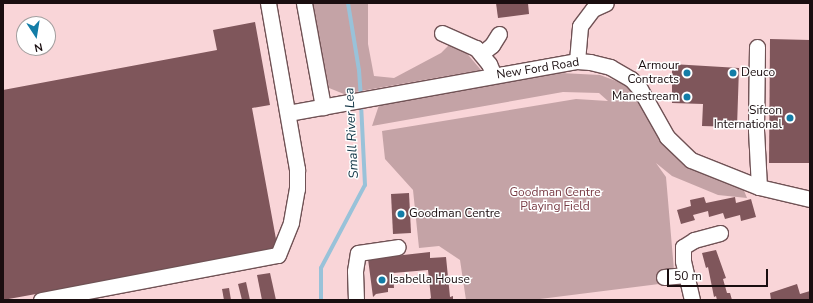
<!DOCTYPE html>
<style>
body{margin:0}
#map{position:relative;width:813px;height:303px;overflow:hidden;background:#f9d5d8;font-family:"Nunito Sans",sans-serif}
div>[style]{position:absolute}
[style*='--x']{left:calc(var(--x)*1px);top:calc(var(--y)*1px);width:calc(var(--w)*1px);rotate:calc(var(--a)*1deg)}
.green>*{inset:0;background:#c4a3a6}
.stream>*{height:4px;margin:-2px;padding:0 2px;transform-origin:2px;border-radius:2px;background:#99c2d9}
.building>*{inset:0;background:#7f565b}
.roads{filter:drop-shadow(1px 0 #705255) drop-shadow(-1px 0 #705255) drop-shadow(0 1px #705255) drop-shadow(0 -1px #705255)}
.minor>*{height:15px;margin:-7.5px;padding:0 7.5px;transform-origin:7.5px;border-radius:7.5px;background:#fff}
.dots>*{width:11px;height:11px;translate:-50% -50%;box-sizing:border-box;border:2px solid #fff;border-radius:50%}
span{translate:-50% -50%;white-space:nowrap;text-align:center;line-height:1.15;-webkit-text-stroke:3px #fff;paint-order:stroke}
.poi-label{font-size:12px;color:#1a0e10}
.right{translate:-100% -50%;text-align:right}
.left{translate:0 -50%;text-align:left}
.street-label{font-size:12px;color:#1a0e10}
.park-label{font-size:12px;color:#793c45}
.water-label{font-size:13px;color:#0c3142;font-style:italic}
.frame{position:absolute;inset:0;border:4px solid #1a0e10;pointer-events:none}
.north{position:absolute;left:16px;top:16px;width:40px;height:40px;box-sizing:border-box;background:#fff;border:1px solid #a39f9f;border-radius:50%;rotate:168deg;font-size:11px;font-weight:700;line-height:16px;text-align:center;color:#1a0e10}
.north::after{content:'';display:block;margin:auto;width:14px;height:18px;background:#137da7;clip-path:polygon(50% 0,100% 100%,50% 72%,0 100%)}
.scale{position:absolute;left:667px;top:269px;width:101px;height:18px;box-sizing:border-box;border:2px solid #1a0e10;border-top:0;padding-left:5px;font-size:12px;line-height:14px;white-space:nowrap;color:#1a0e10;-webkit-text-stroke:3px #fff;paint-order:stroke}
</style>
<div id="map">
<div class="green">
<i style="clip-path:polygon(312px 3px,368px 3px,368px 44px,374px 76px,394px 78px,441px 53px,451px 43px,464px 50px,481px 70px,344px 94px,329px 88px)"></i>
<i style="clip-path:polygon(561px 73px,600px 75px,627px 85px,647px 114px,689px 165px,743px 188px,747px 198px,718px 195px,672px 176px,656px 163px,666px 177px,675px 282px,532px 300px,466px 300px,460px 260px,439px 246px,419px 248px,413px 190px,385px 159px,382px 131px,576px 99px,608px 101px,599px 93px,563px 92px,372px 126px,379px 105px)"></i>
</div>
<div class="stream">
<i style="--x:348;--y:3;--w:68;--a:80.7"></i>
<i style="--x:359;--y:70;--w:27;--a:86"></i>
<i style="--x:321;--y:300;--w:32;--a:-90"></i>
<i style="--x:321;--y:268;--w:94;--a:-62.1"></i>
<i style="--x:365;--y:185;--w:82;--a:-92.8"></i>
</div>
<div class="building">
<i style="clip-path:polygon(496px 3px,528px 3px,529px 14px,498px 18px)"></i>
<i style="clip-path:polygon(255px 22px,270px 105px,252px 108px,278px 250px,3px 300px,3px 90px,217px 50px,213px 30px)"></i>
<i style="clip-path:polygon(770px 39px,810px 40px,810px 163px,769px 163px)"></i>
<i style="clip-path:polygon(672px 64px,739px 68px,737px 127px,702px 126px,703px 104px,672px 103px)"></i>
<i style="clip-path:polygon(409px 193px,411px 233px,393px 234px,391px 194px)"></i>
<i style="clip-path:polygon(704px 197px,706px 203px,735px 197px,736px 203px,751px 199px,756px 217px,741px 221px,740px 215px,725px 219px,723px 213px,709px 217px,708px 211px,693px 215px,695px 220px,681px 224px,677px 210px,691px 206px,690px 200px)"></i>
<i style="clip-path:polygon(716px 250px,726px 278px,723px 279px,727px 293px,730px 293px,732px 300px,717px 300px,716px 296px,714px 297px,708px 267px,706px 268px,702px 253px)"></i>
<i style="clip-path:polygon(430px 252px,430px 258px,446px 257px,450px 297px,453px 296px,453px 300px,428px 300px,431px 298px,428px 270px,393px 273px,394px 288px,388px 288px,388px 292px,376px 294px,373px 297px,368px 259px)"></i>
<i style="clip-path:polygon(270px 273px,276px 300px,262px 300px,257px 275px)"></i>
<i style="clip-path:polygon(246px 282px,250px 300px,242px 300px,238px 284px)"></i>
<i style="clip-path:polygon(797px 284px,800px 294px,810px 291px,810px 300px,771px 300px,770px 293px)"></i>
<i style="clip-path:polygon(229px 288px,231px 300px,224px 300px,222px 289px)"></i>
</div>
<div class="roads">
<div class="minor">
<i style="--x:304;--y:3;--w:106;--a:79.6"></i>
<i style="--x:442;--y:33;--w:37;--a:24"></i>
<i style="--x:476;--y:48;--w:21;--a:51"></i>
<i style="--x:489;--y:64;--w:12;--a:66"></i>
<i style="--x:757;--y:47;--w:83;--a:90.7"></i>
<i style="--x:756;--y:130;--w:57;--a:87"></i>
<i style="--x:481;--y:54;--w:14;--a:-39"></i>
<i style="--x:492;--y:45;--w:13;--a:-58"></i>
<i style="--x:577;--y:61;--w:35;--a:-85"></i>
<i style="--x:580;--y:26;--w:21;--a:-53"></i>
<i style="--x:593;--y:9;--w:14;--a:-25"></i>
<i style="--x:288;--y:113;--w:294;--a:-10.2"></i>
<i style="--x:577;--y:61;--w:13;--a:4"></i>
<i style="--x:590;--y:62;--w:21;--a:14"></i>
<i style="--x:610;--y:67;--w:24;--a:30"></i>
<i style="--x:631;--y:79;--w:13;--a:48"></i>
<i style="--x:640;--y:89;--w:55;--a:60.6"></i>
<i style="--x:667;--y:137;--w:33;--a:44"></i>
<i style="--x:691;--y:160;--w:73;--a:21.7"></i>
<i style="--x:759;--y:187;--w:52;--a:13.2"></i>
<i style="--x:664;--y:277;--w:22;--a:-5"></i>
<i style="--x:41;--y:300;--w:241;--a:-10.8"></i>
<i style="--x:278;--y:255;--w:35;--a:-68"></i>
<i style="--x:291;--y:222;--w:34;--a:-80"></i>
<i style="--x:297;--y:189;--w:20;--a:-90"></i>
<i style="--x:297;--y:169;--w:169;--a:-99.9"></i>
<i style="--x:356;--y:300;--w:29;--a:-92"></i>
<i style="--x:355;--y:271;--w:18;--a:-81"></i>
<i style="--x:358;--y:253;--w:40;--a:-8.5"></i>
<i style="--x:692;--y:300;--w:40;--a:-103"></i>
<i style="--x:683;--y:261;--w:14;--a:-90"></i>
<i style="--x:683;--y:247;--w:13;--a:-32"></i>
<i style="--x:694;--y:240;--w:27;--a:-15"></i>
</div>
</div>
<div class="dots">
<i style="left:687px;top:73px;background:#137da7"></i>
<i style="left:733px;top:73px;background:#137da7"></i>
<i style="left:687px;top:97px;background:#137da7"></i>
<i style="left:790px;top:118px;background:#137da7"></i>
<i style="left:401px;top:214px;background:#137da7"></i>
<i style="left:382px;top:280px;background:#137da7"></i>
</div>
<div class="poi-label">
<span class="right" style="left:679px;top:73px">Armour<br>Contracts</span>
<span class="left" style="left:741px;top:73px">Deuco</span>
<span class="right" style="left:679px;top:97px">Manestream</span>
<span class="right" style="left:782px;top:118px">Sifcon<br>International</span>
<span class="left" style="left:409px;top:214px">Goodman Centre</span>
<span class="left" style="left:390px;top:280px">Isabella House</span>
</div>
<div class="street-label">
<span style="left:538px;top:69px;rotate:-9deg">New Ford Road</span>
</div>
<div class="park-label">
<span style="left:555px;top:200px">Goodman Centre<br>Playing Field</span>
</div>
<div class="water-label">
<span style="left:352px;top:133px;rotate:-93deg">Small River Lea</span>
</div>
<div class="frame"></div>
<div class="north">N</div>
<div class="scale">50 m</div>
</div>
